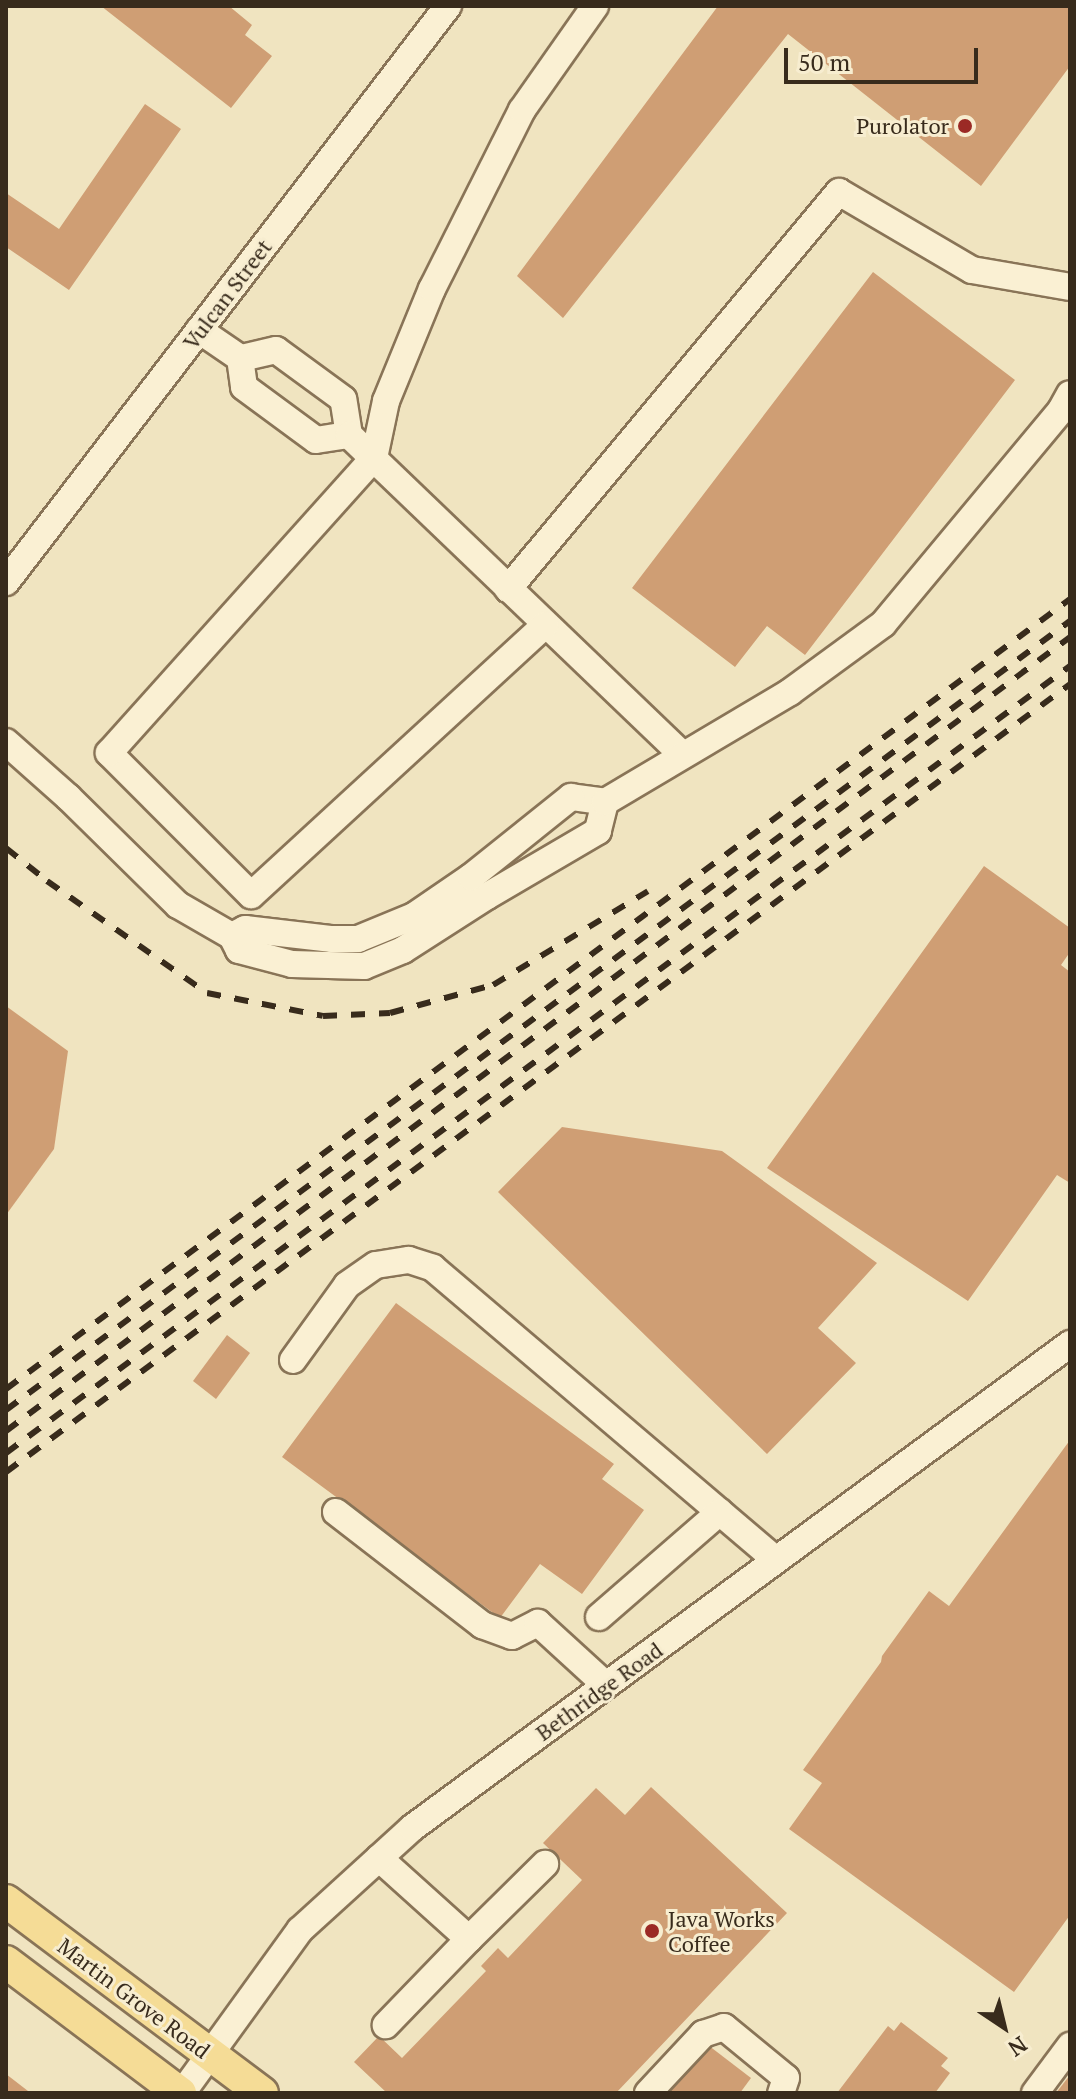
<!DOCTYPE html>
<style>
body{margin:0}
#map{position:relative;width:1076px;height:2099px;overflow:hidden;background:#f0e4c0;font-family:"PT Serif",serif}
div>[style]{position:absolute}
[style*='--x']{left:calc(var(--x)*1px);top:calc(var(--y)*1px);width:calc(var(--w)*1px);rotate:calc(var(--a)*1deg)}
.building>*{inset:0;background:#cf9e74}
.roads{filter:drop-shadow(2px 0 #897457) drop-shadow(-2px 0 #897457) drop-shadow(0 2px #897457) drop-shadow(0 -2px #897457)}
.minor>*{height:26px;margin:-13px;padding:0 13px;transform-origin:13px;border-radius:13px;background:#faf0d3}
.major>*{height:32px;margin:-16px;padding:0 16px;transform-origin:16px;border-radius:16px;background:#f5dc96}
.rail>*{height:6px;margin-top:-3px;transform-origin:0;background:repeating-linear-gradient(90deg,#382b1c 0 14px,transparent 0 28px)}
.dots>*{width:22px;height:22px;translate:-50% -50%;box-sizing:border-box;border:4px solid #f7edd0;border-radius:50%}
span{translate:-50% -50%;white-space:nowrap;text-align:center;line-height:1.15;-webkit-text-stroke:6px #f7edd0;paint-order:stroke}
.poi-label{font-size:22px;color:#382b1c}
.right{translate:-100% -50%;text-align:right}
.left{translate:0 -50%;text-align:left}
.street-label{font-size:22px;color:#382b1c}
.frame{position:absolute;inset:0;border:8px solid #382b1c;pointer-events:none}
.north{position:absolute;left:964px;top:1987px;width:80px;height:80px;-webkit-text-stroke:6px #f7edd0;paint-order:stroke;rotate:145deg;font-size:22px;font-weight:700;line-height:32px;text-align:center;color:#382b1c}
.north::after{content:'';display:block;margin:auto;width:28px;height:36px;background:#382b1c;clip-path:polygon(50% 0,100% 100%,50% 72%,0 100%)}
.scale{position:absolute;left:784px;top:48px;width:194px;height:36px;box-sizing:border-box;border:4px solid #382b1c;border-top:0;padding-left:10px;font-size:24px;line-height:28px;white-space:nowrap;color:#382b1c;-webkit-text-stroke:6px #f7edd0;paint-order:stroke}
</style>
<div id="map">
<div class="building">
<i style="clip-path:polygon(101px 6px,229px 6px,252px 25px,245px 35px,272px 56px,231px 108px)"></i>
<i style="clip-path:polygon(718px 6px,1070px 6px,1070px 66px,981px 186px,788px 34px,563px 318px,517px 276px)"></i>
<i style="clip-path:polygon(145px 104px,181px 129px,69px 290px,6px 247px,6px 193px,59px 229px)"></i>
<i style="clip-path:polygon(873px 272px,1015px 380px,805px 655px,767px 626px,735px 667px,632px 588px)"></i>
<i style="clip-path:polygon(984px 866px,1070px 928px,1070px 952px,1061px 965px,1070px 972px,1070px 1183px,1057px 1175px,968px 1301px,767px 1168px)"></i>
<i style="clip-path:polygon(6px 1006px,68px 1051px,54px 1149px,6px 1215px)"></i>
<i style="clip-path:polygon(562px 1127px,722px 1151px,877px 1263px,818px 1328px,856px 1363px,767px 1454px,498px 1192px)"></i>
<i style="clip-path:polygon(396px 1303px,614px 1464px,602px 1479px,644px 1510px,582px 1594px,540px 1564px,500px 1618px,282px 1457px)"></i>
<i style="clip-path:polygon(227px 1335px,250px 1353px,216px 1399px,193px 1381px)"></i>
<i style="clip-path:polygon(1070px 1440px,1070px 1915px,1014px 1992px,789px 1829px,822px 1783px,803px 1770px,881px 1662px,882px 1656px,929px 1591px,949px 1606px)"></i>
<i style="clip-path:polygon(651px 1787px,787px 1913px,616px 2093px,387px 2093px,354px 2062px,379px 2036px,402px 2058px,486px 1971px,481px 1966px,498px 1948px,508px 1958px,582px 1880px,543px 1843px,596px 1788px,625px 1815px)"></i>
<i style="clip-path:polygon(901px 2022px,948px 2058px,941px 2066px,950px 2073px,935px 2093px,837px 2093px,888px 2026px,894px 2031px)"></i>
<i style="clip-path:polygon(704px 2042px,751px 2078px,740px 2093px,656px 2093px)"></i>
<i style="clip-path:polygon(6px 2074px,28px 2091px,27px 2093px,6px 2093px)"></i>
<i style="clip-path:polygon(1070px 2075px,1070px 2093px,1056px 2093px)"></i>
</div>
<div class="roads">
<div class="minor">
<i style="--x:199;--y:330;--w:50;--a:34.3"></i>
<i style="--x:240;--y:358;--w:29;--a:82"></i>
<i style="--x:244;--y:387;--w:89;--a:36.4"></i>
<i style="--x:316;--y:440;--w:33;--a:-9"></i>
<i style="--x:349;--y:435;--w:36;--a:-99"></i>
<i style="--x:343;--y:399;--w:83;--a:-143.8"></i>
<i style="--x:276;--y:350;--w:37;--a:167"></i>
<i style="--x:349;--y:435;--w:461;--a:43.8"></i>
<i style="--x:6;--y:582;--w:726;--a:-52.5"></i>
<i style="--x:508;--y:589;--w:517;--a:-50.18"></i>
<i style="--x:839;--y:192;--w:154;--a:30.4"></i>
<i style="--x:972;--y:270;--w:99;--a:9.8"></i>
<i style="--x:545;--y:625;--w:399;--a:137.4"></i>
<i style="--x:251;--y:895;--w:201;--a:-135"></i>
<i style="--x:109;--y:753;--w:397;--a:-48.1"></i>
<i style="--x:374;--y:458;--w:58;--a:-78.1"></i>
<i style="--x:386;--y:401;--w:121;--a:-67.7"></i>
<i style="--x:432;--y:289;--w:200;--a:-63.3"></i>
<i style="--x:522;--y:110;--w:127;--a:-54.9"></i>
<i style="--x:6;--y:742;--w:83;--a:41.6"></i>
<i style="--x:68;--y:797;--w:154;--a:44.5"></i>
<i style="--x:178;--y:905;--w:62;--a:29.9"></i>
<i style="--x:571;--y:797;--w:34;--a:8"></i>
<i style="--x:605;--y:802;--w:30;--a:104"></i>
<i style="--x:598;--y:831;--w:129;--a:149.6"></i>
<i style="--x:487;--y:896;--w:100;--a:147.3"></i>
<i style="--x:403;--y:950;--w:42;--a:157.7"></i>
<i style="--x:364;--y:966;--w:72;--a:-178.4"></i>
<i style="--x:292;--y:964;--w:55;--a:-165.2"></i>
<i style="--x:239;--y:950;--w:16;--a:-117"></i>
<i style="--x:232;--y:936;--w:15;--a:-28"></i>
<i style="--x:245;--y:929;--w:88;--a:6.6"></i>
<i style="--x:332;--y:939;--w:26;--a:0"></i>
<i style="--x:358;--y:939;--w:61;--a:-22.3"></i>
<i style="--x:414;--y:916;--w:69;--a:-34.4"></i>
<i style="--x:471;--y:877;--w:128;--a:-38.7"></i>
<i style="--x:605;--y:802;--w:215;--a:-30.7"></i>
<i style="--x:790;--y:692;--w:115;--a:-36.2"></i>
<i style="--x:883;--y:624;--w:278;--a:-50.2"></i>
<i style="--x:1061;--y:410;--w:18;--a:-61"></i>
<i style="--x:293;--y:1360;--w:92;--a:-54.2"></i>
<i style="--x:347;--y:1285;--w:35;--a:-35"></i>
<i style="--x:376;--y:1265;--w:33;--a:-9"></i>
<i style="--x:409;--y:1260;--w:25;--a:18"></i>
<i style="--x:433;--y:1268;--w:450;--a:40.4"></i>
<i style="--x:336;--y:1512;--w:185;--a:37.7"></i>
<i style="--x:482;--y:1625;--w:32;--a:20"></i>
<i style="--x:512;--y:1636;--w:29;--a:-27"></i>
<i style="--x:538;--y:1623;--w:92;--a:42.4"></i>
<i style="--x:599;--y:1617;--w:160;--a:-41"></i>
<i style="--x:379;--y:1858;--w:121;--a:42"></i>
<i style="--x:469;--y:1939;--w:120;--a:134"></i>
<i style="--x:469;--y:1939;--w:107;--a:-44.6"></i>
<i style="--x:182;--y:2093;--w:201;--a:-54.1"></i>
<i style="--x:300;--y:1930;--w:151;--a:-42.3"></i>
<i style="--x:412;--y:1828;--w:817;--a:-36.34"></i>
<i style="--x:648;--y:2093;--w:81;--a:-47"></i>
<i style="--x:703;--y:2034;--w:22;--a:-18"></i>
<i style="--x:724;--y:2027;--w:80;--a:39.4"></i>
<i style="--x:786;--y:2078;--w:16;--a:108"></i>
<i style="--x:1035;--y:2093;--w:59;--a:-53.3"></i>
</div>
<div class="major">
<i style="--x:6;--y:1901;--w:320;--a:36.9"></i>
<i style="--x:6;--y:1962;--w:218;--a:37"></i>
</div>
</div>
<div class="rail">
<i style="--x:6;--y:848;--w:53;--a:38.8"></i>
<i style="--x:47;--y:881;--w:195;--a:35"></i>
<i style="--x:207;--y:993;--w:118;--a:11.2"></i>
<i style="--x:323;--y:1016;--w:67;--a:-2.6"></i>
<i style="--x:390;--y:1013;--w:107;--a:-15.2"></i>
<i style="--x:493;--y:985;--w:181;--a:-31.2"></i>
<i style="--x:6;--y:1389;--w:1325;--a:-36.59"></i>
<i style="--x:6;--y:1410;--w:1325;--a:-36.56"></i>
<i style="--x:6;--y:1431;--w:1328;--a:-36.73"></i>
<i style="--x:6;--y:1453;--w:1323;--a:-36.49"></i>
<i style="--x:6;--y:1472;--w:1324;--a:-36.52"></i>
</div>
<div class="dots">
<i style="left:965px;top:126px;background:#9b2a25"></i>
<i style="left:652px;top:1931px;background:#9b2a25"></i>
</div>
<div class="poi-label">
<span class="right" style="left:949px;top:126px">Purolator</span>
<span class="left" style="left:668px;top:1931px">Java Works<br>Coffee</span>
</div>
<div class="street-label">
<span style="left:227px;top:294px;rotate:-53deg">Vulcan Street</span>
<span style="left:599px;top:1691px;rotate:-36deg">Bethridge Road</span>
<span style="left:134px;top:1998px;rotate:37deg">Martin Grove Road</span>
</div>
<div class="frame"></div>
<div class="north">N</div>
<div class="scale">50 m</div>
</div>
